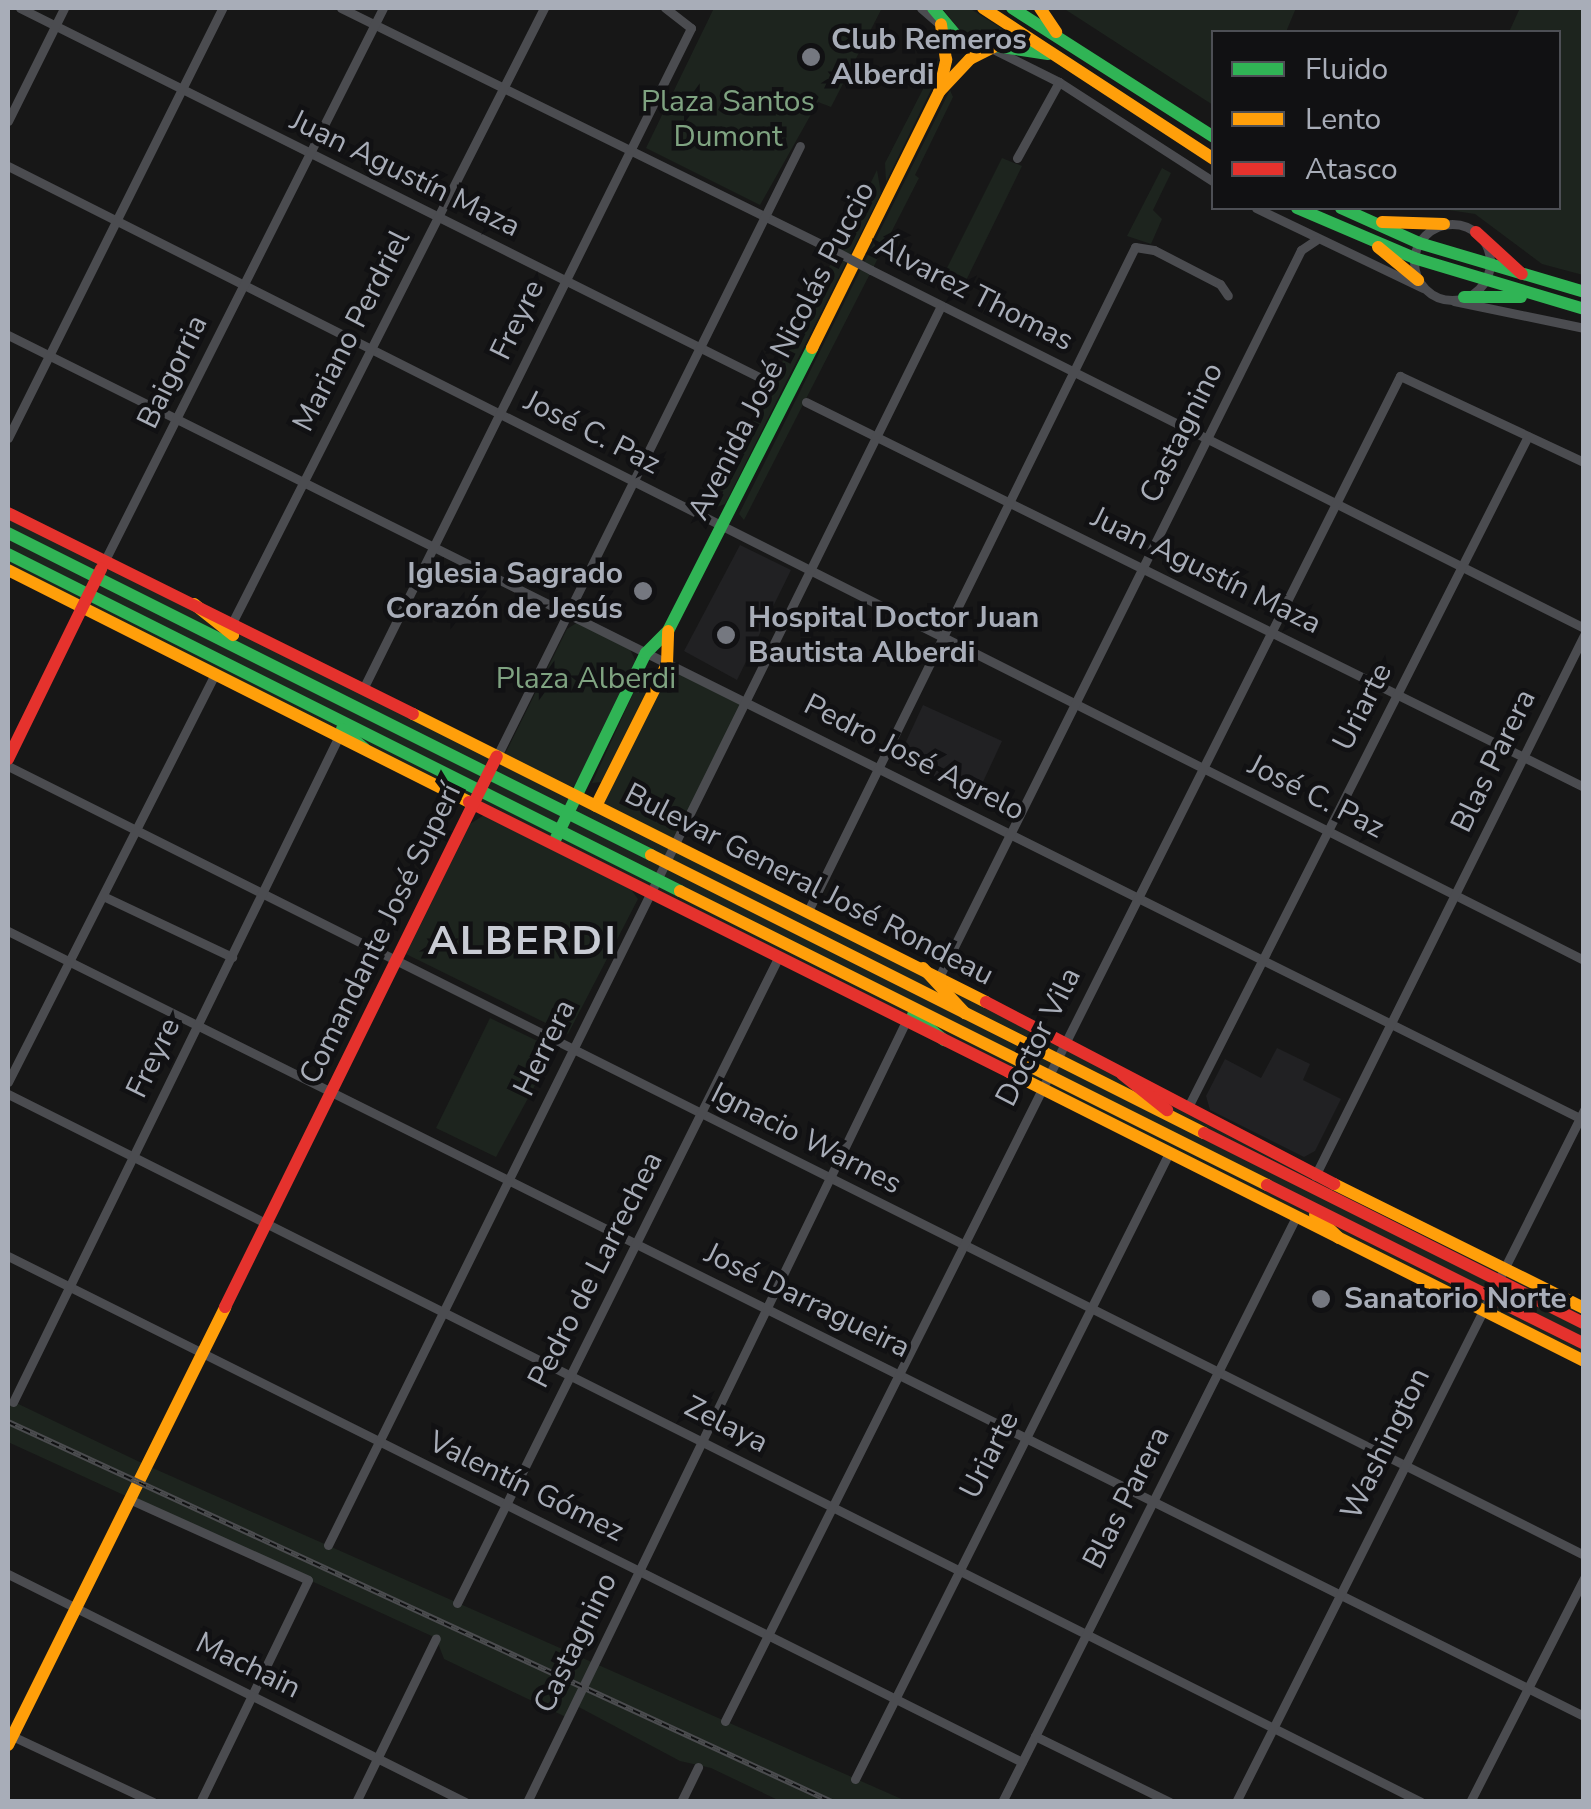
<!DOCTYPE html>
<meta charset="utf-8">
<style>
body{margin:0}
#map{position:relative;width:1591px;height:1809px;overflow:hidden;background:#171717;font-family:"Nunito Sans",sans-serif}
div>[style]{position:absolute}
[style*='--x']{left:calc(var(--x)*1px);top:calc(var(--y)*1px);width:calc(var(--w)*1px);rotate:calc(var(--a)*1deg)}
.built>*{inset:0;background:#212123}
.green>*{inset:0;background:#1d241e}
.street>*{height:9px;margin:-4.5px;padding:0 4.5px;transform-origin:4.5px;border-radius:4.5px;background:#4b4c50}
.street>.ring{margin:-4.5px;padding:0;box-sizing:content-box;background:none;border:9px solid #4b4c50;border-radius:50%}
.fast>*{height:12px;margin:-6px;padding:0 6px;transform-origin:6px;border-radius:6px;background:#30b455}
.slow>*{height:12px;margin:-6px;padding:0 6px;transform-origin:6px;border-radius:6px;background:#ff9f0a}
.jam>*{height:12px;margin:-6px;padding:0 6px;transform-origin:6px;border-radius:6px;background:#e5322d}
.rail>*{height:6px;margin-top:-3px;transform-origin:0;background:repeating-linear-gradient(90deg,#111113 0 8px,#4b4c4f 0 16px);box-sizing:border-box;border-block:2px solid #4b4c4f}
.street-bridge>*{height:9px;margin:-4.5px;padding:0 4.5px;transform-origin:4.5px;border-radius:4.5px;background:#4b4c50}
.dots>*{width:28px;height:28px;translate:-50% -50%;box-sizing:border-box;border:5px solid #111113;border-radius:50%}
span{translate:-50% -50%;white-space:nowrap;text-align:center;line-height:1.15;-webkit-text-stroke:9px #111113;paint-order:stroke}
.poi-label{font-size:30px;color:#a8adb8;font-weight:700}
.left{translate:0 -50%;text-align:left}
.right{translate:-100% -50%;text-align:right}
.park-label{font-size:30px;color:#7fa381}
.street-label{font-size:30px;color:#a8adb8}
.district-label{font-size:40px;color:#c9ccd4;font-weight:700;letter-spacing:2.5px}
.frame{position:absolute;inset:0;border:10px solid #a8adb8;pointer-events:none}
.legend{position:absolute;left:1211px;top:30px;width:350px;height:180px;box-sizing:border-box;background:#111113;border:2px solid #4d4f55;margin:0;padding:12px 18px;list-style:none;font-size:30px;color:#a8adb8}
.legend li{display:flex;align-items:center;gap:20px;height:50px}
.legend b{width:50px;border:2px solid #4d4f55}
</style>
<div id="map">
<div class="built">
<i style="clip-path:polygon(740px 545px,791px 570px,737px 680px,684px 651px)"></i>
<i style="clip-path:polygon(923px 705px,1002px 741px,976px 797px,897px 761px)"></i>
<i style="clip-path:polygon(1277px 1048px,1310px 1064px,1303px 1080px,1341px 1099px,1315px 1151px,1304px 1157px,1210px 1110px,1206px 1096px,1225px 1059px,1261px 1078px)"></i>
</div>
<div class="green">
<i style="clip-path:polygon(714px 8px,882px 8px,831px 107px,818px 102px,760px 205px,646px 148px)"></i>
<i style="clip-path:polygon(942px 8px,969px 8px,1006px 31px,987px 40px,965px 37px)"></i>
<i style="clip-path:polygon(1063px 8px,1296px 8px,1286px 32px,1214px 32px,1213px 105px)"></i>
<i style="clip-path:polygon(1520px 8px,1583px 8px,1583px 275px,1542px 264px,1475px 214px,1435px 208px,1558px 208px,1558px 32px,1509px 32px)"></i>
<i style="clip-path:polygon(939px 58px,932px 88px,886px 182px,885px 163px)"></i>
<i style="clip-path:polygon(950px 90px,953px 97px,915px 175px,919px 178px,744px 520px,739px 514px)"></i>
<i style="clip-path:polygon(1002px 158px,1022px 166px,958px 297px,938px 286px)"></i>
<i style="clip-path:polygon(1162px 168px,1171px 173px,1153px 210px,1162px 219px,1151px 244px,1127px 236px)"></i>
<i style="clip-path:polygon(877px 170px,881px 193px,725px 504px,717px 507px,713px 502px)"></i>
<i style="clip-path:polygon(8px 513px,596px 806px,667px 664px,745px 701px,674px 844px,1583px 1308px,1583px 1361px,8px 570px)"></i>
<i style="clip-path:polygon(578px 622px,630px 649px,636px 662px,578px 784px,570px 788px,504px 756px,567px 629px)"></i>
<i style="clip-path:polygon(652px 669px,655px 677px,602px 782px,592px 783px,644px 670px)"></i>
<i style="clip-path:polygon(484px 815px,627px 884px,638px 899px,568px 1034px,406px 954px,470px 824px)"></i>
<i style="clip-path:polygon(490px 1018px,548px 1046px,551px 1056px,496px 1157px,436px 1128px)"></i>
<i style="clip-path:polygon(8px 1399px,146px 1465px,906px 1801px,780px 1801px,711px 1768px,680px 1761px,575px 1705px,568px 1718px,444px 1659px,436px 1638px,8px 1442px)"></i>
</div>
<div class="street">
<i style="--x:20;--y:8;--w:837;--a:26.53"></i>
<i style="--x:341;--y:8;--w:553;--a:26.19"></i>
<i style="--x:921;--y:8;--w:28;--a:41"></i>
<i style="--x:993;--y:49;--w:74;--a:26.6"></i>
<i style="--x:1059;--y:82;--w:184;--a:32.8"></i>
<i style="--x:8;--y:121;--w:126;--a:-63.6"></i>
<i style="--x:1017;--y:158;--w:87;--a:-61.1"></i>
<i style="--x:8;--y:166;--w:1765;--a:26.74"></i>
<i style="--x:1256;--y:208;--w:185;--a:25.6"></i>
<i class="ring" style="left:1414px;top:224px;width:67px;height:67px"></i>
<i style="--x:871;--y:270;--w:798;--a:26.66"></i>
<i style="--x:1454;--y:301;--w:133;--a:11.7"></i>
<i style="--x:8;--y:335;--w:1761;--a:26.48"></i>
<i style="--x:806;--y:402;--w:868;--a:26.33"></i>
<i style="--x:8;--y:438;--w:480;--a:-63.5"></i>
<i style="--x:104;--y:562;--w:620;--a:-63.27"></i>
<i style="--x:232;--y:623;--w:690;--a:-63.1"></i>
<i style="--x:363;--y:689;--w:738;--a:-63.61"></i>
<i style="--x:691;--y:28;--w:33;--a:-142"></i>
<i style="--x:497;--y:756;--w:681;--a:-63.59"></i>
<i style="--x:8;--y:766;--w:1762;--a:26.59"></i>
<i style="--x:103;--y:896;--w:143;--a:25.3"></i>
<i style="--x:808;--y:911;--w:740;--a:-63.78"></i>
<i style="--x:1135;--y:247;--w:19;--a:9"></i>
<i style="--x:1154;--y:250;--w:74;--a:27.3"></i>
<i style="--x:1220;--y:284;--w:14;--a:56"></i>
<i style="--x:8;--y:931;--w:1761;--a:26.48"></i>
<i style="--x:939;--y:977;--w:812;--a:-63.53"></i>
<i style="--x:1301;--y:250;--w:18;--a:-34"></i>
<i style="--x:8;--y:1082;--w:458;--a:-63.1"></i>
<i style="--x:8;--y:1094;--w:1580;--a:26.61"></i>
<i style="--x:1188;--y:1107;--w:752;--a:-63.13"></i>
<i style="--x:1315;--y:1176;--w:604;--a:-63.56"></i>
<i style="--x:8;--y:1256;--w:1133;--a:26.52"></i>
<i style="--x:13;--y:1402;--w:742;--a:-63.92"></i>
<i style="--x:129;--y:1499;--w:196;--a:24.3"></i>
<i style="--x:308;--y:1580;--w:247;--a:115.9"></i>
<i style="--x:328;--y:1545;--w:1382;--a:-63.68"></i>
<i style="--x:8;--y:1574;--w:511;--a:26.51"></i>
<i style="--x:457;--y:1603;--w:720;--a:-63.54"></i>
<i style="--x:725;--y:1721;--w:1505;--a:-63.35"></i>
<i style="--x:1400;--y:376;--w:203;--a:25.1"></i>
<i style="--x:10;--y:1735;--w:158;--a:25.1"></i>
<i style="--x:1035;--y:1736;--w:150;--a:26.1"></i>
<i style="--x:855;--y:1779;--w:700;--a:-63.36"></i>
<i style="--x:356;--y:1802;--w:182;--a:-64"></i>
<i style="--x:527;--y:1802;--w:868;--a:-64.11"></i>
<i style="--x:681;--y:1802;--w:39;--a:-64"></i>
<i style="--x:1002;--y:1802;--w:655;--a:-63.32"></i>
<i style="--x:1236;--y:1802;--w:775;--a:-63.3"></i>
<i style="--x:1470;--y:1802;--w:251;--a:-63"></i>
</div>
<div class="fast">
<i style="--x:933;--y:8;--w:43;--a:49.7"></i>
<i style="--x:961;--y:41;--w:88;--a:8.5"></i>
<i style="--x:1012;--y:8;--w:240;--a:32.6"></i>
<i style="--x:1297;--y:208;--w:127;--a:23.1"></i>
<i style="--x:1414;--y:258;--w:177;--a:16.7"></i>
<i style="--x:1341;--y:208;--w:85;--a:24.2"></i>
<i style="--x:1419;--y:243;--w:172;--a:16.5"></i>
<i style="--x:1464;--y:297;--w:57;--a:0"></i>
<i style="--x:8;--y:533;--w:719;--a:26.6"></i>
<i style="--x:8;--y:554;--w:752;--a:26.63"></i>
<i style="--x:342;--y:729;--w:30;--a:41"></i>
<i style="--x:556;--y:838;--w:206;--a:-64.1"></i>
<i style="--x:646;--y:653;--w:31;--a:-45"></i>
<i style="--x:668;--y:631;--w:318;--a:-63"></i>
<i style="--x:913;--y:1015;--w:40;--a:39"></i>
</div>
<div class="slow">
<i style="--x:983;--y:8;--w:276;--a:33.2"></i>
<i style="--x:1040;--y:8;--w:29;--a:56"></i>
<i style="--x:940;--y:87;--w:28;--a:-77"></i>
<i style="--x:946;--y:60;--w:36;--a:-98"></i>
<i style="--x:1382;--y:222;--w:62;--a:1.8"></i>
<i style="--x:1378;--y:247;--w:52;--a:39.5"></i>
<i style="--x:812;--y:348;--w:286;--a:-63.6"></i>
<i style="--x:939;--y:92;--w:45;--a:-46.8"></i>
<i style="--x:970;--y:59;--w:35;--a:-27"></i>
<i style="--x:8;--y:570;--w:516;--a:26.71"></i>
<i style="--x:194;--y:604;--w:50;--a:38.5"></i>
<i style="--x:413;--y:714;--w:641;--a:26.68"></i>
<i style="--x:596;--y:806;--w:159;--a:-63.4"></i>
<i style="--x:667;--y:664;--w:33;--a:-88"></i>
<i style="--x:651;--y:855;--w:619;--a:26.69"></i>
<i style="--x:680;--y:891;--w:657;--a:26.6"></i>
<i style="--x:923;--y:968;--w:62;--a:47"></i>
<i style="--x:1009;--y:1072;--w:644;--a:26.68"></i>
<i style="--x:1334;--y:1184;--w:279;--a:26.4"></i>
<i style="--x:1315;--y:1215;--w:33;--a:44"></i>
<i style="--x:8;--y:1745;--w:489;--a:-63.6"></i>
</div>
<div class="jam">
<i style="--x:1476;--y:232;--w:62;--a:42.4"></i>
<i style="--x:8;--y:513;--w:452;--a:26.4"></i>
<i style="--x:8;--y:759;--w:212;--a:-63.9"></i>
<i style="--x:469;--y:802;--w:604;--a:26.57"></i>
<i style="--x:986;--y:1002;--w:393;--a:27.6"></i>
<i style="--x:1122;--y:1074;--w:58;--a:38.7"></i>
<i style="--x:1204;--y:1133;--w:425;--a:26.6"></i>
<i style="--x:1267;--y:1185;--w:355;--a:26.6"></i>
<i style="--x:225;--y:1307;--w:614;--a:-63.73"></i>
</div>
<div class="rail">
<i style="--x:8;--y:1422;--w:907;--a:24.76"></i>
</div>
<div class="street-bridge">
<i style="--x:837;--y:252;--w:38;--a:28"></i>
</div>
<div class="dots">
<i style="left:811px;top:57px;background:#757880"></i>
<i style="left:643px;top:591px;background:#757880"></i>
<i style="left:726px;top:635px;background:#757880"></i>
<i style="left:1321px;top:1299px;background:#757880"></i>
</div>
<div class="poi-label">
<span class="left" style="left:831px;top:57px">Club Remeros<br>Alberdi</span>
<span class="right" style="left:623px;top:591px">Iglesia Sagrado<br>Corazón de Jesús</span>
<span class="left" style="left:748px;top:635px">Hospital Doctor Juan<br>Bautista Alberdi</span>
<span class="left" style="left:1344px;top:1299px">Sanatorio Norte</span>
</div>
<div class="park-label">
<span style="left:728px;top:119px">Plaza Santos<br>Dumont</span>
<span style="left:586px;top:679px">Plaza Alberdi</span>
</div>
<div class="street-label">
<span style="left:405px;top:174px;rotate:26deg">Juan Agustín Maza</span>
<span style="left:974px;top:294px;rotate:27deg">Álvarez Thomas</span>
<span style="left:518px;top:320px;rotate:-64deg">Freyre</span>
<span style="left:352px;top:331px;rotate:-63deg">Mariano Perdriel</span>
<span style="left:782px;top:351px;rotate:-63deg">Avenida José Nicolás Puccio</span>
<span style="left:173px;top:372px;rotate:-64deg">Baigorria</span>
<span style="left:592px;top:433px;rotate:27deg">José C. Paz</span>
<span style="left:1182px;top:433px;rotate:-64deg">Castagnino</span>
<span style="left:1206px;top:571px;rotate:26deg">Juan Agustín Maza</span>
<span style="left:1363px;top:707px;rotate:-63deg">Uriarte</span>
<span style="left:914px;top:758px;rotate:27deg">Pedro José Agrelo</span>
<span style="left:1494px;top:761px;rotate:-64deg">Blas Parera</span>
<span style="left:1316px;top:797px;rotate:27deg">José C. Paz</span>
<span style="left:809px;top:885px;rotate:27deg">Bulevar General José Rondeau</span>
<span style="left:381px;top:934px;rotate:-64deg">Comandante José Superí</span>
<span style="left:1039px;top:1037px;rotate:-63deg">Doctor Vila</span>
<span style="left:545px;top:1048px;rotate:-64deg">Herrera</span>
<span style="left:154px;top:1058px;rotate:-64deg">Freyre</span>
<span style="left:806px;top:1139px;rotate:27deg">Ignacio Warnes</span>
<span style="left:596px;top:1270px;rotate:-63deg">Pedro de Larrechea</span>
<span style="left:807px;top:1301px;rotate:26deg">José Darragueira</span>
<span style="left:726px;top:1425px;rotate:27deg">Zelaya</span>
<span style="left:1386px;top:1444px;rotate:-64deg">Washington</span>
<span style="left:990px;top:1455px;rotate:-63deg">Uriarte</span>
<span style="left:526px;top:1487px;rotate:26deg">Valentín Gómez</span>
<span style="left:1127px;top:1498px;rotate:-63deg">Blas Parera</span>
<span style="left:576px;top:1643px;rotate:-64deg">Castagnino</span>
<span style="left:248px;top:1666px;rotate:26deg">Machain</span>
</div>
<div class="district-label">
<span style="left:523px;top:941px">ALBERDI</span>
</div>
<div class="frame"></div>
<ul class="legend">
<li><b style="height:12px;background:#30b455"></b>Fluido</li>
<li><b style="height:12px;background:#ff9f0a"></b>Lento</li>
<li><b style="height:12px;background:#e5322d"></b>Atasco</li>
</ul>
</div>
